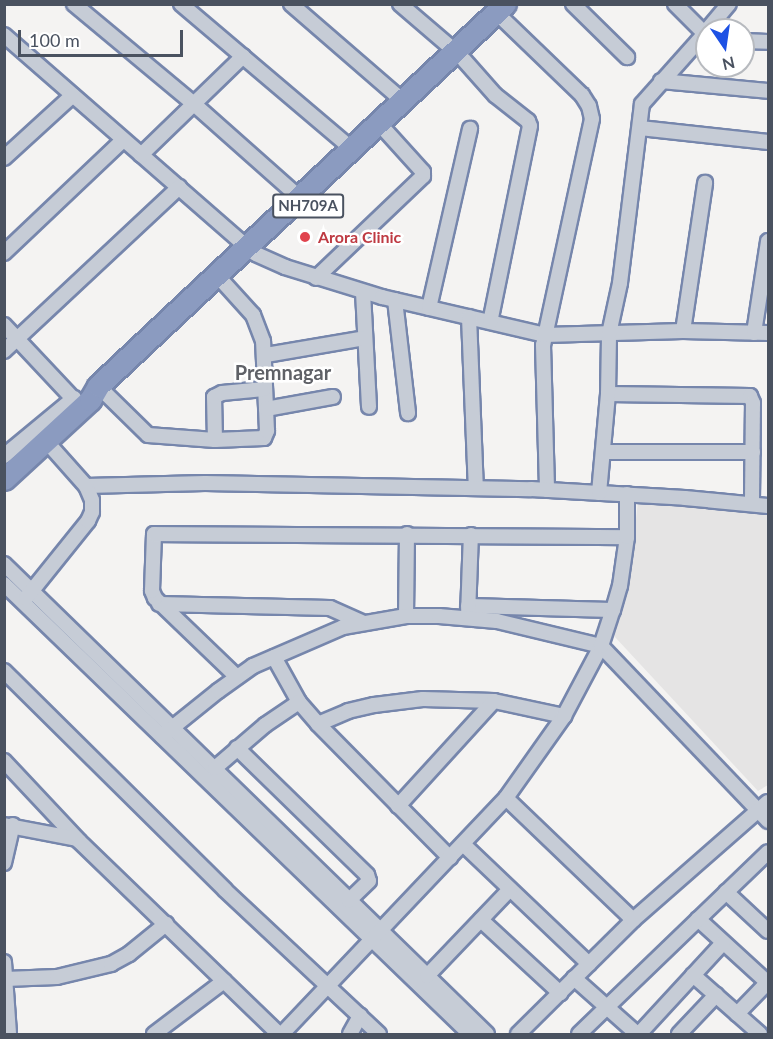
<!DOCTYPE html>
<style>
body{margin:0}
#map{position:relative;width:773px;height:1039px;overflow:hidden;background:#f4f3f2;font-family:Lato,sans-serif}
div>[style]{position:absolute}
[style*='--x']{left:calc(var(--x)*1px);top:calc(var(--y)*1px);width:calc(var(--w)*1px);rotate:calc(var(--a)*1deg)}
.education>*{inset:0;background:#e5e4e4}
.roads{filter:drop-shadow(2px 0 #7686ac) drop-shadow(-2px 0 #7686ac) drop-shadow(0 2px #7686ac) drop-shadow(0 -2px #7686ac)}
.minor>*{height:14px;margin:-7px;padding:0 7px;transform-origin:7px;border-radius:7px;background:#c6ccd6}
.highway>*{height:21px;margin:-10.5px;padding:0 10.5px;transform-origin:10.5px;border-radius:10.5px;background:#8b9bc0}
.dots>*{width:16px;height:16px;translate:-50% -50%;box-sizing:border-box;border:3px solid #fff;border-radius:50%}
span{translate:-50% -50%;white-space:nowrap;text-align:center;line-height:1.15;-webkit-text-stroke:5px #fff;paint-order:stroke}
.shield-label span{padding:2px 4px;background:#fff;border:2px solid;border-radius:4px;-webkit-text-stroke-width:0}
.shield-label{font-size:15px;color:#4a5260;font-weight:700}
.health-label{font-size:16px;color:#be3a42;font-weight:700}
.left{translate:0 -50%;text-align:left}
.quarter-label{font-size:20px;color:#5f6167;font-weight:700}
.frame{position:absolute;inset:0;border:6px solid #4a5260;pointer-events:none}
.north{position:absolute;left:695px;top:18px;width:60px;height:60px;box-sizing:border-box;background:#fff;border:2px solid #b7babf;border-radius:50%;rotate:167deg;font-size:16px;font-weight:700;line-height:24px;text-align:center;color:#4a5260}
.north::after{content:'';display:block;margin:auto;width:21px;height:27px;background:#1d51e4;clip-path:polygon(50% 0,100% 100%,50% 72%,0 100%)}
.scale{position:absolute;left:18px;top:30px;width:165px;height:27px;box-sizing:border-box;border:3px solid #4a5260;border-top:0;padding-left:8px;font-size:18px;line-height:21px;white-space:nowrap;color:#4a5260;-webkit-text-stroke:4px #fff;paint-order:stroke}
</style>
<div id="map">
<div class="education">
<i style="clip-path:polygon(638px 501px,768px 511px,768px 785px,758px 791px,614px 636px,629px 582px)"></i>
</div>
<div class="roads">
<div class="minor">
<i style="--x:74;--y:4;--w:156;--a:39.8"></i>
<i style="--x:194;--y:104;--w:142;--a:41.6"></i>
<i style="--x:181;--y:4;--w:223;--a:40.3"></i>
<i style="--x:291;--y:4;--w:148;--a:40.9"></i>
<i style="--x:400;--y:4;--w:74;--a:40.6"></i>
<i style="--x:573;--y:4;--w:76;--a:44.5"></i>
<i style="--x:675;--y:4;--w:45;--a:45"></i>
<i style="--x:505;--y:21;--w:107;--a:43.9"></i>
<i style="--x:582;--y:95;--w:13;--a:58"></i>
<i style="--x:589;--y:106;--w:13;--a:77"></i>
<i style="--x:592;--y:119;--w:231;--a:102.2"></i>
<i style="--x:543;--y:345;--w:145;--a:88.4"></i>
<i style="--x:707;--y:30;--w:34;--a:-50"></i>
<i style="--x:4;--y:35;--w:322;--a:41.1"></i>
<i style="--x:247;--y:247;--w:11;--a:38"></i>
<i style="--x:256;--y:254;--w:32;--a:24"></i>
<i style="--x:285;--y:267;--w:102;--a:17.2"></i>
<i style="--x:382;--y:297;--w:167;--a:13.1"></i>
<i style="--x:545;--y:335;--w:138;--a:-1.7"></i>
<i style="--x:683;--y:331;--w:85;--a:1.3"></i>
<i style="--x:743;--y:41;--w:25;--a:2"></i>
<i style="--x:464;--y:60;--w:47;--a:48.5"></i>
<i style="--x:495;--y:95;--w:42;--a:38.2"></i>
<i style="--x:528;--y:121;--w:5;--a:68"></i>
<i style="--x:530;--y:126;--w:200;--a:101.5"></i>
<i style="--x:661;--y:81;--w:107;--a:5.3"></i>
<i style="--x:640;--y:128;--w:129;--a:6.2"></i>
<i style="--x:141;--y:155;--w:142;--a:-44.1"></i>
<i style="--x:4;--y:158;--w:93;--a:-42.4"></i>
<i style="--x:4;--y:253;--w:164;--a:-43.5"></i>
<i style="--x:316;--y:278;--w:148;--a:-43.6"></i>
<i style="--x:423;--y:176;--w:4;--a:-90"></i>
<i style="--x:423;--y:172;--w:55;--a:-132.1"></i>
<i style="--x:363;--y:292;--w:115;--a:87"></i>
<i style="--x:395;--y:300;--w:114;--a:83.4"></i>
<i style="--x:429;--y:308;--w:184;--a:-77.1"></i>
<i style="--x:469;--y:317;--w:171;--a:87.7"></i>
<i style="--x:4;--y:325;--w:114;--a:46.8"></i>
<i style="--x:683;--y:331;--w:150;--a:-81.5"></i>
<i style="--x:754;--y:333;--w:93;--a:-81.3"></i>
<i style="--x:4;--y:351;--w:240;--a:-43.1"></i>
<i style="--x:266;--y:355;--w:100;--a:-9.7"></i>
<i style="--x:98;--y:386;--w:70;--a:44.4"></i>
<i style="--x:148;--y:435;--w:67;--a:4.3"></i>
<i style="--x:215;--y:440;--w:49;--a:-2.3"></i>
<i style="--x:264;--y:438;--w:8;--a:-67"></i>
<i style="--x:267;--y:431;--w:90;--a:-92.5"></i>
<i style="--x:263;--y:341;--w:28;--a:-111"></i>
<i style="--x:253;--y:315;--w:43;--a:-132.2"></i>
<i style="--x:608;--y:394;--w:142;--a:0.8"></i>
<i style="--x:750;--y:396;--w:8;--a:67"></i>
<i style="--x:753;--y:403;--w:101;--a:90.6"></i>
<i style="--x:266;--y:409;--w:68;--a:-10.2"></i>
<i style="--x:215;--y:440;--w:43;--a:-91.3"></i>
<i style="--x:214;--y:397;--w:9;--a:-27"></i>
<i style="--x:222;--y:393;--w:42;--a:-5.4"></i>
<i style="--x:603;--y:452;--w:150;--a:0"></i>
<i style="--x:4;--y:456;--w:91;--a:-39.6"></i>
<i style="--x:86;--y:486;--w:119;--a:-1.4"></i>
<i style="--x:205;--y:483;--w:326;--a:1.1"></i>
<i style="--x:531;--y:489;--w:154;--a:3.3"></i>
<i style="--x:685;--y:498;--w:83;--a:5.5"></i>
<i style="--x:599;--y:493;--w:99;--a:-84.8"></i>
<i style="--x:608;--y:394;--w:60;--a:-89"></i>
<i style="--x:609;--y:334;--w:52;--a:-77.8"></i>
<i style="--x:620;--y:283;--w:180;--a:-83"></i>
<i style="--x:642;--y:104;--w:98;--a:-48.3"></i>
<i style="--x:4;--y:564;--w:674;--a:44.22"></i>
<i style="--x:4;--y:584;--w:648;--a:44"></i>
<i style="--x:26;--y:598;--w:99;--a:-51.2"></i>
<i style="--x:88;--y:521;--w:10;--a:-66"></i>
<i style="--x:92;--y:512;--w:12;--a:-90"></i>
<i style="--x:92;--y:500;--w:15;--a:-113"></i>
<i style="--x:86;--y:486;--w:62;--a:-131.7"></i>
<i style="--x:159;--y:604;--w:171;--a:1.3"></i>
<i style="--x:330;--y:608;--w:35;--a:24"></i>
<i style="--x:468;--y:606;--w:145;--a:1.6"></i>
<i style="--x:468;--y:615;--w:80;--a:-87.9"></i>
<i style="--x:406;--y:616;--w:82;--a:-89.3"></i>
<i style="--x:274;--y:657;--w:51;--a:60.9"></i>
<i style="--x:299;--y:702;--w:29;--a:49"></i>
<i style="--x:318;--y:724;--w:188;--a:45.4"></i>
<i style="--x:4;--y:671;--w:311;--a:44.7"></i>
<i style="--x:225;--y:890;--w:211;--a:43.1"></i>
<i style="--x:237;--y:677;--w:114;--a:-136.1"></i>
<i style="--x:155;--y:598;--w:8;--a:-113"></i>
<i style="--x:152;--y:591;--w:57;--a:-88"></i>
<i style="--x:154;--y:534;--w:473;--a:0.4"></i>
<i style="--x:318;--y:724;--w:33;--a:-23"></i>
<i style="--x:348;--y:711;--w:27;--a:-13"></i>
<i style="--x:374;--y:705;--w:49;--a:-7"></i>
<i style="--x:423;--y:699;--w:71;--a:1.6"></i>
<i style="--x:494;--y:701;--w:72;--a:12.1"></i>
<i style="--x:162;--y:736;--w:72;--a:-38.8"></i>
<i style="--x:218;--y:691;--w:43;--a:-35.5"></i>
<i style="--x:253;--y:666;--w:98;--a:-23.4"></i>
<i style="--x:343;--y:627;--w:64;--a:-9.9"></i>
<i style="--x:406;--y:616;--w:33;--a:0"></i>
<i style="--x:439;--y:616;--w:58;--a:4.9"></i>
<i style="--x:497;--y:621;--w:107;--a:13.5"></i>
<i style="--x:601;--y:646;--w:242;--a:46.3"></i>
<i style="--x:237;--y:748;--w:182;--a:44.3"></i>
<i style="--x:367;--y:875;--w:6;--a:72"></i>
<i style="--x:369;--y:881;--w:28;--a:136"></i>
<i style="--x:4;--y:761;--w:110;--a:46.8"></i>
<i style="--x:79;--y:841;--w:278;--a:44"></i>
<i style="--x:215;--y:768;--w:66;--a:-40.7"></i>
<i style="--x:265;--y:725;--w:41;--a:-34.1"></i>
<i style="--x:506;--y:798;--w:176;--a:43.8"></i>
<i style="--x:398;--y:806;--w:142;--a:-47.6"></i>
<i style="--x:4;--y:825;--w:74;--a:10.9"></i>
<i style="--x:463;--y:844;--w:174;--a:43.6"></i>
<i style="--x:4;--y:863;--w:39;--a:-77"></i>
<i style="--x:726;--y:892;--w:57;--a:42.9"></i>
<i style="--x:698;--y:919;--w:95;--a:42.4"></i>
<i style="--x:481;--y:920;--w:108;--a:42.7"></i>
<i style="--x:4;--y:962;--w:72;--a:86"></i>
<i style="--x:693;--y:975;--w:89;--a:41.4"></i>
<i style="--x:427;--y:976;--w:120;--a:-46.3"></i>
<i style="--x:574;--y:978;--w:84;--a:41.6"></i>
<i style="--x:5;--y:979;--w:52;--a:-2.2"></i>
<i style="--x:57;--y:977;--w:56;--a:-13.5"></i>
<i style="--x:111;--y:964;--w:21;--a:-29"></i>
<i style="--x:129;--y:954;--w:48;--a:-39"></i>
<i style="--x:737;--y:1014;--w:45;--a:-45.9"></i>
<i style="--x:154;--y:1034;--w:88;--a:-37.1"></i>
<i style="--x:282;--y:1034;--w:325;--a:-46.5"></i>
<i style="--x:506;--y:798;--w:100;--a:-54.7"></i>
<i style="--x:564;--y:716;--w:79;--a:-62.1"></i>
<i style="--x:601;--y:646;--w:38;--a:-72"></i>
<i style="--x:613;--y:610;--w:25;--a:-74"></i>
<i style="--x:620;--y:586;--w:49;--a:-81.9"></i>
<i style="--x:627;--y:537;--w:43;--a:-90"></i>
<i style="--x:350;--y:1034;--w:21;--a:-61"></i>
<i style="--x:518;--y:1034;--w:162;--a:-44.7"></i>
<i style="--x:633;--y:920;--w:179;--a:-41.2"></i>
<i style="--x:579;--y:1034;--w:262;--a:-43.9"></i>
<i style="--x:639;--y:1034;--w:124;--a:-47.3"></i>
<i style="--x:679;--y:1034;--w:54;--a:-46.5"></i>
</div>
<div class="highway">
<i style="--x:4;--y:479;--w:117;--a:-42.6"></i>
<i style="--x:90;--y:400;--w:16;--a:-60"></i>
<i style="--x:98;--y:386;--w:558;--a:-43.19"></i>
</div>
</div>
<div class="dots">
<i style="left:305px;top:237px;background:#e0444e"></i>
</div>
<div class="shield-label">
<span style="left:308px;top:206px">NH709A</span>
</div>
<div class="health-label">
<span class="left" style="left:318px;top:237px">Arora Clinic</span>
</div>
<div class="quarter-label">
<span style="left:283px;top:372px">Premnagar</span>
</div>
<div class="frame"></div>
<div class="north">N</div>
<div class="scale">100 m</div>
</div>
